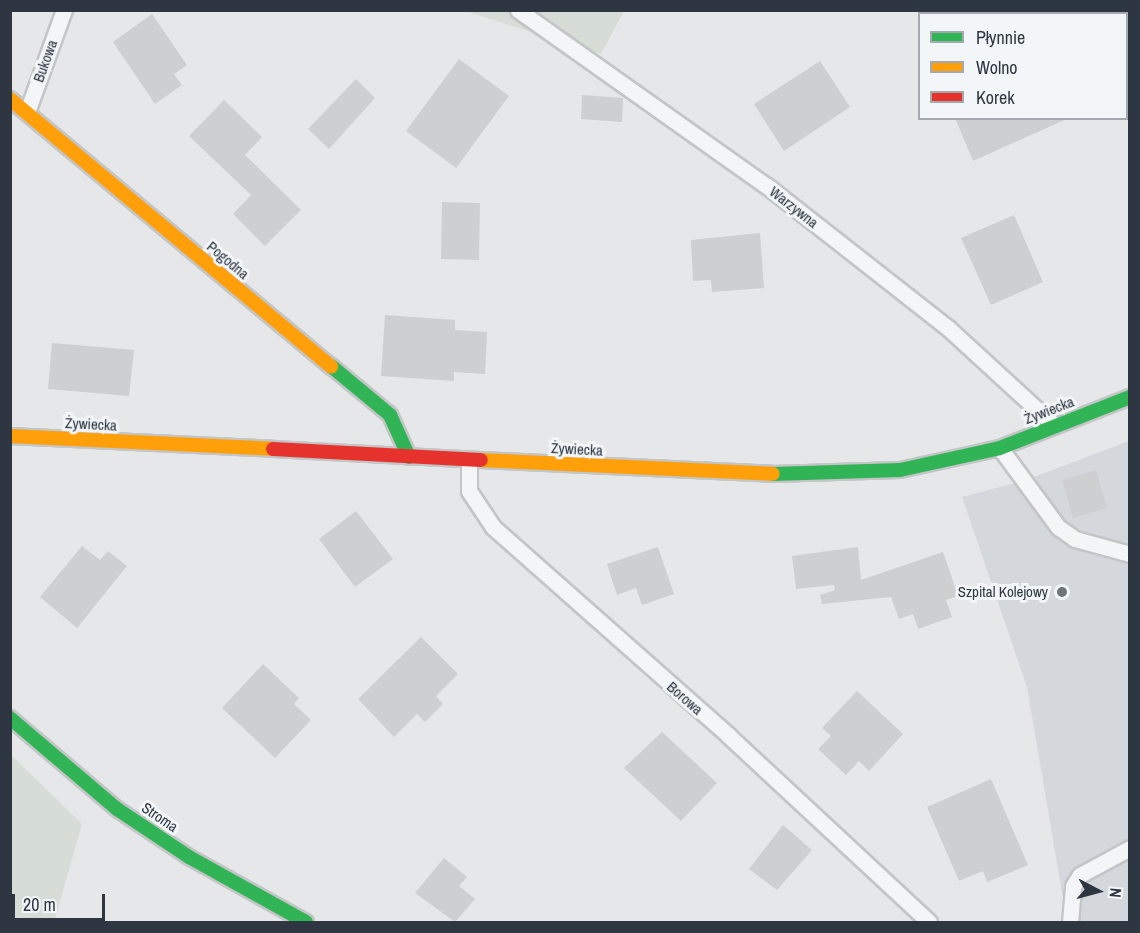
<!DOCTYPE html>
<meta charset="utf-8">
<style>
body{margin:0}
#map{position:relative;width:1140px;height:933px;overflow:hidden;background:#e5e7e9;font-family:"Archivo Narrow",sans-serif}
div>[style]{position:absolute}
[style*='--x']{left:calc(var(--x)*1px);top:calc(var(--y)*1px);width:calc(var(--w)*1px);rotate:calc(var(--a)*1deg)}
.built>*{inset:0;background:#d4d7dc}
.green>*{inset:0;background:#d6dcd6}
.building>*{inset:0;background:#cdcfd1}
.roads{filter:drop-shadow(2px 0 #c3c5c7) drop-shadow(-2px 0 #c3c5c7) drop-shadow(0 2px #c3c5c7) drop-shadow(0 -2px #c3c5c7)}
.lane>*{height:15px;margin:-7.5px;padding:0 7.5px;transform-origin:7.5px;border-radius:7.5px;background:#f4f5f6}
.fast>*{height:14px;margin:-7px;padding:0 7px;transform-origin:7px;border-radius:7px;background:#30b455}
.slow>*{height:14px;margin:-7px;padding:0 7px;transform-origin:7px;border-radius:7px;background:#ff9f0a}
.jam>*{height:14px;margin:-7px;padding:0 7px;transform-origin:7px;border-radius:7px;background:#e5322d}
.dots>*{width:16px;height:16px;translate:-50% -50%;box-sizing:border-box;border:3px solid #f3f6f8;border-radius:50%}
span{translate:-50% -50%;white-space:nowrap;text-align:center;line-height:1.15;-webkit-text-stroke:6px #f3f6f8;paint-order:stroke}
.street-label{font-size:15px;color:#2d3641}
.poi-label{font-size:15px;color:#2d3641}
.right{translate:-100% -50%;text-align:right}
.frame{position:absolute;inset:0;border:12px solid #2d3641;pointer-events:none}
.legend{position:absolute;left:918px;top:12px;width:210px;height:108px;box-sizing:border-box;background:#f3f6f8;border:2px solid #a4a9af;margin:0;padding:8px 10px;list-style:none;font-size:18px;color:#2d3641}
.legend li{display:flex;align-items:center;gap:12px;height:30px}
.legend b{width:30px;border:2px solid #a4a9af}
.north{position:absolute;left:1068px;top:861px;width:60px;height:60px;-webkit-text-stroke:4px #f3f6f8;paint-order:stroke;rotate:96deg;font-size:16px;font-weight:700;line-height:24px;text-align:center;color:#2d3641}
.north::after{content:'';display:block;margin:auto;width:21px;height:27px;background:#2d3641;clip-path:polygon(50% 0,100% 100%,50% 72%,0 100%)}
.scale{position:absolute;left:12px;top:894px;width:93px;height:27px;box-sizing:border-box;border:3px solid #2d3641;border-top:0;padding-left:8px;font-size:18px;line-height:21px;white-space:nowrap;color:#2d3641;-webkit-text-stroke:4px #f3f6f8;paint-order:stroke}
</style>
<div id="map">
<div class="built">
<i style="clip-path:polygon(1129px 441px,1129px 922px,1067px 922px,1027px 687px,962px 497px,1026px 480px)"></i>
</div>
<div class="green">
<i style="clip-path:polygon(465px 11px,624px 11px,601px 54px)"></i>
<i style="clip-path:polygon(10px 754px,82px 824px,54px 922px,11px 922px)"></i>
</div>
<div class="building">
<i style="clip-path:polygon(152px 14px,187px 65px,174px 74px,182px 85px,155px 104px,113px 42px)"></i>
<i style="clip-path:polygon(459px 59px,509px 96px,456px 168px,406px 131px)"></i>
<i style="clip-path:polygon(820px 61px,850px 107px,784px 151px,754px 104px)"></i>
<i style="clip-path:polygon(356px 79px,375px 98px,329px 149px,308px 129px)"></i>
<i style="clip-path:polygon(582px 95px,623px 98px,622px 122px,581px 119px)"></i>
<i style="clip-path:polygon(224px 100px,262px 137px,245px 155px,301px 210px,265px 246px,233px 214px,251px 195px,189px 136px)"></i>
<i style="clip-path:polygon(955px 118px,1069px 118px,973px 161px)"></i>
<i style="clip-path:polygon(442px 202px,480px 203px,479px 260px,441px 259px)"></i>
<i style="clip-path:polygon(1014px 215px,1043px 282px,991px 305px,961px 238px)"></i>
<i style="clip-path:polygon(760px 233px,764px 288px,712px 292px,711px 280px,693px 281px,691px 240px)"></i>
<i style="clip-path:polygon(385px 315px,455px 320px,455px 330px,487px 332px,485px 374px,454px 372px,454px 381px,381px 376px)"></i>
<i style="clip-path:polygon(52px 343px,134px 350px,129px 396px,48px 389px)"></i>
<i style="clip-path:polygon(1096px 470px,1107px 508px,1073px 518px,1062px 480px)"></i>
<i style="clip-path:polygon(356px 511px,393px 559px,355px 587px,319px 539px)"></i>
<i style="clip-path:polygon(82px 546px,100px 560px,108px 551px,127px 566px,77px 628px,40px 597px)"></i>
<i style="clip-path:polygon(658px 547px,674px 594px,642px 605px,636px 588px,617px 595px,607px 564px)"></i>
<i style="clip-path:polygon(858px 547px,861px 580px,943px 552px,958px 596px,946px 600px,952px 617px,918px 629px,913px 614px,899px 619px,891px 597px,822px 604px,820px 595px,835px 590px,834px 585px,796px 589px,792px 556px)"></i>
<i style="clip-path:polygon(421px 637px,458px 674px,436px 696px,443px 704px,425px 722px,417px 714px,394px 737px,358px 699px)"></i>
<i style="clip-path:polygon(263px 664px,299px 698px,294px 704px,311px 720px,275px 758px,222px 708px)"></i>
<i style="clip-path:polygon(857px 691px,903px 734px,869px 771px,859px 761px,846px 775px,818px 749px,831px 736px,822px 728px)"></i>
<i style="clip-path:polygon(662px 732px,717px 783px,681px 821px,624px 768px)"></i>
<i style="clip-path:polygon(991px 779px,1028px 865px,987px 882px,983px 871px,959px 881px,927px 807px)"></i>
<i style="clip-path:polygon(783px 825px,812px 850px,777px 890px,749px 869px)"></i>
<i style="clip-path:polygon(444px 858px,467px 877px,459px 886px,475px 899px,455px 922px,415px 893px)"></i>
</div>
<div class="roads">
<div class="lane">
<i style="--x:518;--y:10;--w:305;--a:35.3"></i>
<i style="--x:767;--y:186;--w:230;--a:38.1"></i>
<i style="--x:948;--y:328;--w:144;--a:42.5"></i>
<i style="--x:27;--y:112;--w:109;--a:-70.1"></i>
<i style="--x:1000;--y:448;--w:98;--a:53.7"></i>
<i style="--x:1058;--y:527;--w:21;--a:35"></i>
<i style="--x:1075;--y:539;--w:57;--a:15.3"></i>
<i style="--x:469;--y:461;--w:30;--a:90"></i>
<i style="--x:469;--y:491;--w:43;--a:56.3"></i>
<i style="--x:493;--y:527;--w:315;--a:41.5"></i>
<i style="--x:729;--y:736;--w:273;--a:42.9"></i>
<i style="--x:1070;--y:922;--w:36;--a:-85"></i>
<i style="--x:1073;--y:886;--w:13;--a:-58"></i>
<i style="--x:1080;--y:875;--w:57;--a:-28.4"></i>
</div>
<div class="fast">
<i style="--x:331;--y:366;--w:77;--a:39.7"></i>
<i style="--x:390;--y:415;--w:46;--a:65.7"></i>
<i style="--x:773;--y:474;--w:127;--a:-1.8"></i>
<i style="--x:900;--y:470;--w:102;--a:-12.4"></i>
<i style="--x:1000;--y:448;--w:140;--a:-21.4"></i>
<i style="--x:10;--y:718;--w:140;--a:40.4"></i>
<i style="--x:117;--y:809;--w:87;--a:33.7"></i>
<i style="--x:189;--y:857;--w:134;--a:29.1"></i>
</div>
<div class="slow">
<i style="--x:10;--y:99;--w:418;--a:39.8"></i>
<i style="--x:10;--y:436;--w:263;--a:2.8"></i>
<i style="--x:481;--y:460;--w:292;--a:2.7"></i>
</div>
<div class="jam">
<i style="--x:273;--y:449;--w:208;--a:3"></i>
</div>
</div>
<div class="dots">
<i style="left:1062px;top:592px;background:#6d747c"></i>
</div>
<div class="street-label">
<span style="left:45px;top:61px;rotate:-70deg">Bukowa</span>
<span style="left:794px;top:207px;rotate:38deg">Warzywna</span>
<span style="left:228px;top:260px;rotate:40deg">Pogodna</span>
<span style="left:1049px;top:410px;rotate:-21deg">Żywiecka</span>
<span style="left:91px;top:424px;rotate:3deg">Żywiecka</span>
<span style="left:577px;top:449px;rotate:3deg">Żywiecka</span>
<span style="left:685px;top:698px;rotate:41deg">Borowa</span>
<span style="left:160px;top:817px;rotate:34deg">Stroma</span>
</div>
<div class="poi-label">
<span class="right" style="left:1048px;top:592px">Szpital Kolejowy</span>
</div>
<div class="frame"></div>
<ul class="legend">
<li><b style="height:8px;background:#30b455"></b>Płynnie</li>
<li><b style="height:8px;background:#ff9f0a"></b>Wolno</li>
<li><b style="height:8px;background:#e5322d"></b>Korek</li>
</ul>
<div class="north">N</div>
<div class="scale">20 m</div>
</div>
